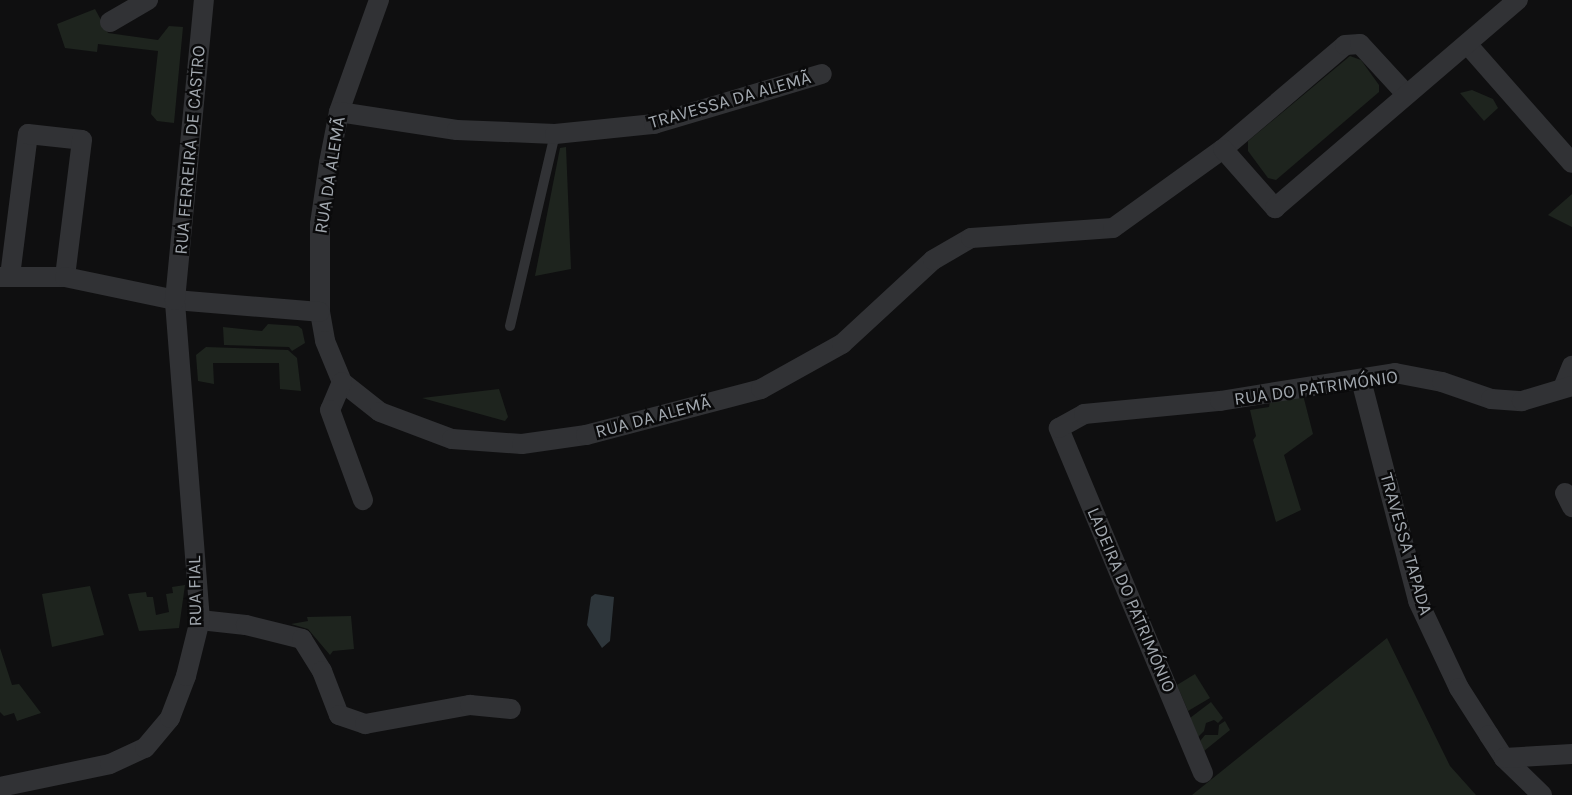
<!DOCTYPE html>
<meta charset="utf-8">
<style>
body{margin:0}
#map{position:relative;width:1572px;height:795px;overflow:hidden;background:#0f0f10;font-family:Karla,sans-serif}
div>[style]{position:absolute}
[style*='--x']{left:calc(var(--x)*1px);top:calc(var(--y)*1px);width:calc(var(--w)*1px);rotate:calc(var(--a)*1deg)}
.green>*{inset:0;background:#1e241e}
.water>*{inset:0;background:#2e363b}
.service>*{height:10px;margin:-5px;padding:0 5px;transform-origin:5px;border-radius:5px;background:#313235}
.minor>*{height:20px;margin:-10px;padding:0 10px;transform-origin:10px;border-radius:10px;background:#313235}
span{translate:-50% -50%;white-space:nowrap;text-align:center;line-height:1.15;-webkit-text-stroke:5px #0a0a0b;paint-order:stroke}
.street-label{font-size:18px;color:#a2a8af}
</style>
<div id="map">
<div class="green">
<i style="clip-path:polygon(95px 9px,108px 33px,158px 40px,169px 26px,183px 27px,174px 123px,157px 121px,151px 114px,158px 51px,98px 44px,97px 52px,65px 48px,57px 24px)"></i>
<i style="clip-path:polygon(1350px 56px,1361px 60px,1379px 85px,1379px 92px,1276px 180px,1268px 178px,1248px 151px,1248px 141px)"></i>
<i style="clip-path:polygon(1472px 90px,1493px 99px,1498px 108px,1484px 121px,1460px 93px)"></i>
<i style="clip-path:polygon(566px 147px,571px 269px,535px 276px,560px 148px)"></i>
<i style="clip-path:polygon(1572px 194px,1572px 227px,1548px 215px)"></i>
<i style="clip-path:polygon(268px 324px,298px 326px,302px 329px,305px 343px,292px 351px,289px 347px,224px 345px,223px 327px,262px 331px)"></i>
<i style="clip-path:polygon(206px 347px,288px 350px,297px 358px,301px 391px,280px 389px,279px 363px,213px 363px,214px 384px,198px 381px,196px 355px)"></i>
<i style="clip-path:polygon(499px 389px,508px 417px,505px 421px,422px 398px)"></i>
<i style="clip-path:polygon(1303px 395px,1313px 434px,1284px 455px,1301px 510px,1276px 522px,1253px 440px,1256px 436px,1250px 410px,1269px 407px,1270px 401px)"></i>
<i style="clip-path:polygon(185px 585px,179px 628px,139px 631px,128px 594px,146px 592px,147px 597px,153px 597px,156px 615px,169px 612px,166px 594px,173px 593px,172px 587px)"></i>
<i style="clip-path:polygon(90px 586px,104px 635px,52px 647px,42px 594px)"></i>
<i style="clip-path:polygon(351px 616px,354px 649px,333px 651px,330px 655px,308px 629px,291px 624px,308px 621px,307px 617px)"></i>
<i style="clip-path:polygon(1387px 638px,1450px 766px,1476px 795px,1192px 795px)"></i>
<i style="clip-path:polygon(0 648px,12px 685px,19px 684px,41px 713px,17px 721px,14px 713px,4px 716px,0 712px)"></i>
<i style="clip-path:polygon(1195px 674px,1210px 698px,1188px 711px,1177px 685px)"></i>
<i style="clip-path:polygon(1211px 702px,1223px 718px,1218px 723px,1214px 720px,1206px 723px,1204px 731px,1198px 737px,1190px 718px)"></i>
<i style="clip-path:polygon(1225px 721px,1230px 730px,1204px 751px,1200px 741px,1205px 735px,1218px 735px,1219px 725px)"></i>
</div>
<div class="water">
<i style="clip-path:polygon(595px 594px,614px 597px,610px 641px,602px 648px,587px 625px,591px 597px)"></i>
</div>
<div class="service">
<i style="--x:510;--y:326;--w:197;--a:-76.8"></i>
</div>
<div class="minor">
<i style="--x:379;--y:0;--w:119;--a:109.7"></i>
<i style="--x:339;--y:112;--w:52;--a:101.1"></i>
<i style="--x:329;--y:163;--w:62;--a:98.4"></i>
<i style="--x:320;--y:224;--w:88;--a:90"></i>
<i style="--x:320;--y:312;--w:29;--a:80"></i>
<i style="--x:325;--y:341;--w:44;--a:67.5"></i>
<i style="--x:342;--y:382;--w:48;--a:38.3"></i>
<i style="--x:380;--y:412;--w:77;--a:20.6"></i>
<i style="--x:452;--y:439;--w:70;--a:4.1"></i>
<i style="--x:522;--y:444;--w:65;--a:-8"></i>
<i style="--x:586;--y:435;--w:181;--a:-14.7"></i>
<i style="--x:761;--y:389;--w:93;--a:-29.1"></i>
<i style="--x:842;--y:344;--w:124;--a:-42.7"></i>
<i style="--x:933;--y:260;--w:44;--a:-30.1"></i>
<i style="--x:971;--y:238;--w:142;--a:-4"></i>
<i style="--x:1113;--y:228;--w:135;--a:-35.7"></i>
<i style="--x:1223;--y:149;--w:160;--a:-40.4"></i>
<i style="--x:1345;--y:45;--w:15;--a:-4"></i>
<i style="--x:1360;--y:44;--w:68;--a:47.4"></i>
<i style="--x:110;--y:22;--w:44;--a:-30.1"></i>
<i style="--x:1468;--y:45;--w:157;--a:48.6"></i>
<i style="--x:339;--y:112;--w:119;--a:8.7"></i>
<i style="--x:457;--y:130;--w:98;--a:2.3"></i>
<i style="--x:555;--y:134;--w:100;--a:-5.8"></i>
<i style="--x:654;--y:124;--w:175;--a:-16.6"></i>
<i style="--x:1223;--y:149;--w:79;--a:48.6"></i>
<i style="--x:1275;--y:208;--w:320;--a:-40.6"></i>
<i style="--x:10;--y:276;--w:143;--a:-82.8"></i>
<i style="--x:28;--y:134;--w:54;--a:6.3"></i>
<i style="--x:82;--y:140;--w:138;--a:97.1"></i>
<i style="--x:0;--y:277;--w:65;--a:0"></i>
<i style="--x:65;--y:277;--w:112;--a:11.8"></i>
<i style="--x:175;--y:300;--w:145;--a:4.7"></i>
<i style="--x:1361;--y:380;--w:228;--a:75.5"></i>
<i style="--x:1418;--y:601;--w:96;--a:64.8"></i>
<i style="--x:1459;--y:688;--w:56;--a:57.4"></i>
<i style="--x:1489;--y:735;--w:27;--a:57"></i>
<i style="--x:1504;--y:758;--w:53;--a:44.2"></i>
<i style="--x:342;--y:382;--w:30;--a:113"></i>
<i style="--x:330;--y:410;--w:96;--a:69.9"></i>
<i style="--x:1563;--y:388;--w:24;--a:-68"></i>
<i style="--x:1565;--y:493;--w:16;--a:63"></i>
<i style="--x:200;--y:620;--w:46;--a:6.2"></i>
<i style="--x:246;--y:625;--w:58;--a:14"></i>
<i style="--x:302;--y:639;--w:38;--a:58"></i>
<i style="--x:322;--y:671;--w:47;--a:68.9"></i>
<i style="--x:339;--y:715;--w:28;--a:19"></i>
<i style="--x:365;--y:724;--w:107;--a:-10.3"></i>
<i style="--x:470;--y:705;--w:41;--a:5.6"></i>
<i style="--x:1504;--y:758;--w:68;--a:-3.4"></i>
<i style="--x:1203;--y:773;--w:374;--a:-112.7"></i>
<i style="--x:1059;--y:428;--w:29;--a:-29"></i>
<i style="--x:1084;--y:414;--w:137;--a:-5.5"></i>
<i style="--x:1220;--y:401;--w:177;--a:-9.1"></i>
<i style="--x:1395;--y:373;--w:48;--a:10.8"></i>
<i style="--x:1442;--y:382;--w:52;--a:19.1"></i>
<i style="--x:1491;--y:399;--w:31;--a:4"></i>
<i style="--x:1522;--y:401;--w:52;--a:-16.7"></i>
<i style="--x:0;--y:787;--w:112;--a:-11.8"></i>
<i style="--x:110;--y:764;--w:38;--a:-25"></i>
<i style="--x:145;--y:748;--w:39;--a:-50"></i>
<i style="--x:170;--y:718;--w:45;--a:-69.1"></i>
<i style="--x:186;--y:676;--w:58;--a:-76"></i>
<i style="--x:200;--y:620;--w:321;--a:-94.5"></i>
<i style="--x:175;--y:300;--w:301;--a:-84.5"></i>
</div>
<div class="street-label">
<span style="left:730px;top:100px;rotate:-16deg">TRAVESSA DA ALEMÃ</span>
<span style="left:190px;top:150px;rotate:-85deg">RUA FERREIRA DE CASTRO</span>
<span style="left:330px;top:175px;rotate:-81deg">RUA DA ALEMÃ</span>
<span style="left:1316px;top:388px;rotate:-8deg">RUA DO PATRIMÓNIO</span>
<span style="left:653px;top:417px;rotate:-15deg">RUA DA ALEMÃ</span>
<span style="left:1406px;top:544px;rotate:74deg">TRAVESSA TAPADA</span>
<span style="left:195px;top:591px;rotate:-91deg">RUA FIAL</span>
<span style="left:1131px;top:600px;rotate:67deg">LADEIRA DO PATRIMÓNIO</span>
</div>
</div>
